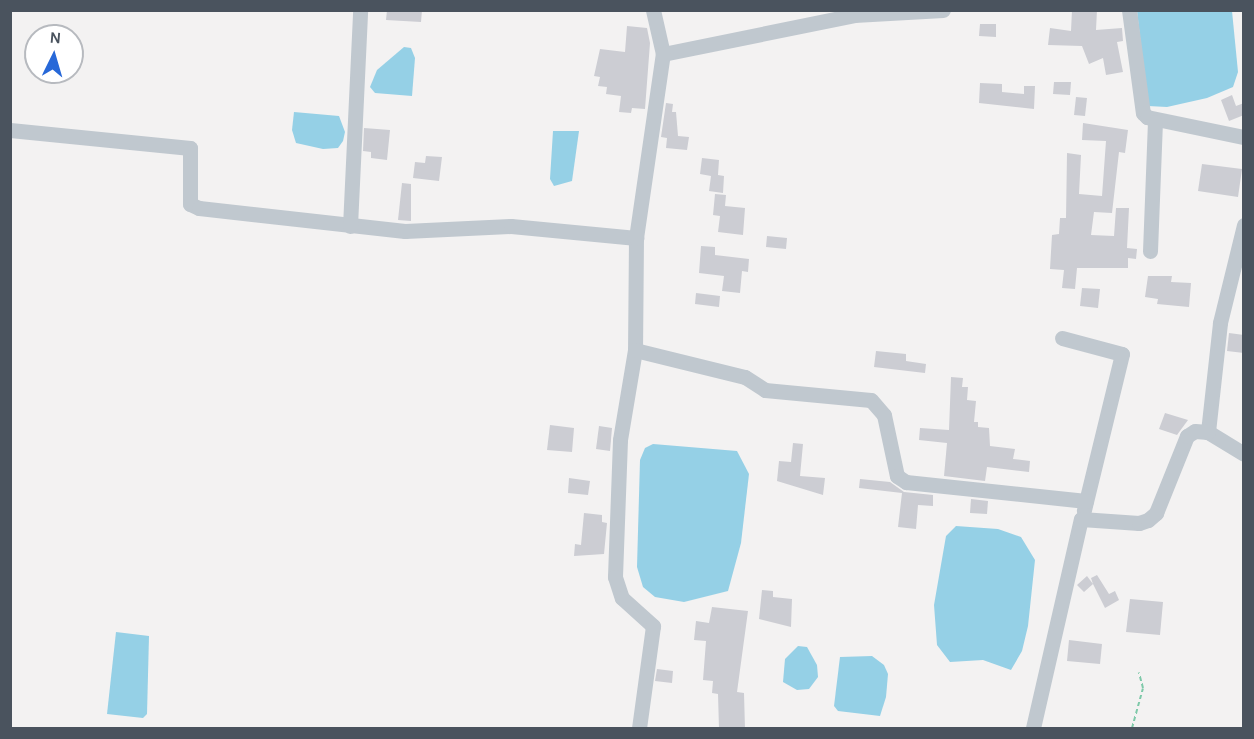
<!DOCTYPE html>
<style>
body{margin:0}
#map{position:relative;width:1254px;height:739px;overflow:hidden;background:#f3f2f2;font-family:Karla,sans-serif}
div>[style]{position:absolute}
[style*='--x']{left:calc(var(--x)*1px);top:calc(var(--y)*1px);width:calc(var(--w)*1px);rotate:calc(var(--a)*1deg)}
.water>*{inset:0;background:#95d0e6}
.building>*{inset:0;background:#cccdd3}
.path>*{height:2px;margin-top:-1px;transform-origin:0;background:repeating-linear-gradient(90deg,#7ec9a9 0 4.5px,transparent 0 7.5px)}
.street>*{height:15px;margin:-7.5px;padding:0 7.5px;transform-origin:7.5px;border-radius:7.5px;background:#c0c8cf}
span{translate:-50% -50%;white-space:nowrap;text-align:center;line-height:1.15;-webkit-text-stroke:5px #fff;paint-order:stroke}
.frame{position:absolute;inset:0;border:12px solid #4a535e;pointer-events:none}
.north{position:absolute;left:24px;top:24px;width:60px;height:60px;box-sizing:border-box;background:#fff;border:2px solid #b7babf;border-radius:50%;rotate:5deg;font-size:16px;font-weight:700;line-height:24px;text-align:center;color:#4a535e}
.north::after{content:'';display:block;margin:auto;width:21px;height:27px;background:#2768d8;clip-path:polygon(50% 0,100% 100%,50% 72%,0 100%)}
</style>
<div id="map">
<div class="water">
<i style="clip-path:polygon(1137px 11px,1232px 11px,1238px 72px,1233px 87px,1207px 98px,1167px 107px,1148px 106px)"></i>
<i style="clip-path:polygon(404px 47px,411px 48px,415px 58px,412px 96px,375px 93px,370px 87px,377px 70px)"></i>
<i style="clip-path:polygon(294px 112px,339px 116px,345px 132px,343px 141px,338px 148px,323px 149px,296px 143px,292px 130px)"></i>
<i style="clip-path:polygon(553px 131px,579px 131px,572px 181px,554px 186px,550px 179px)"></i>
<i style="clip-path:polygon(653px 444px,737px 451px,749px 474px,741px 543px,728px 591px,684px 602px,655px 597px,643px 587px,637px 567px,640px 460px,645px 448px)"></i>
<i style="clip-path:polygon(956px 526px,998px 529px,1021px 537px,1035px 560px,1028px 626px,1022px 651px,1011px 670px,983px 660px,950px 662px,937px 645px,934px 605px,946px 536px)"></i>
<i style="clip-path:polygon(116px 632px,149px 636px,147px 714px,143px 718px,107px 714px)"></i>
<i style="clip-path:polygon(798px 646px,807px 647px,817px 665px,818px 677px,809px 689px,797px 690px,783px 682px,785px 659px)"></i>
<i style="clip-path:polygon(872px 656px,884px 665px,888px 674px,886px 697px,880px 716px,838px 711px,834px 706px,840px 657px)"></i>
</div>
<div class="building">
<i style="clip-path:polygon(387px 10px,422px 10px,421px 22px,386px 20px)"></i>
<i style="clip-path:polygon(1072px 10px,1097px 10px,1096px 30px,1122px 28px,1123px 41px,1117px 42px,1123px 72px,1106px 75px,1103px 58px,1089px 64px,1082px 46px,1048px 45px,1050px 28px,1071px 31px)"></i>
<i style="clip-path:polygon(980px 24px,996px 24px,996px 37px,979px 36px)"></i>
<i style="clip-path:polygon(627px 26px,647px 28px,650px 43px,645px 109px,632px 108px,631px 113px,619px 112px,621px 96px,606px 94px,607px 87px,598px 86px,600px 77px,594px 76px,600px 49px,625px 52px)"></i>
<i style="clip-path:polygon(1054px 82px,1071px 82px,1070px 95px,1053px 94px)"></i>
<i style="clip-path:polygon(980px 83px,1002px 84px,1002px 92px,1024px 94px,1024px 86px,1035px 86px,1034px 109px,979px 103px)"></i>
<i style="clip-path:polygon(1232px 95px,1236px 106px,1244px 103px,1244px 115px,1229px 121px,1221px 100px)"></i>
<i style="clip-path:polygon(1076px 97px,1087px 98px,1085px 116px,1074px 115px)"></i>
<i style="clip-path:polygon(666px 103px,673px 104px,672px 112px,676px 112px,678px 136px,689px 137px,687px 150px,666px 148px,667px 138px,661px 137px)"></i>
<i style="clip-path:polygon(1083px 123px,1128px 130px,1125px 153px,1119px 152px,1112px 213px,1094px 212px,1091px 235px,1114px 236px,1116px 208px,1129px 208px,1127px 248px,1137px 249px,1136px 259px,1128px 258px,1128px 268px,1077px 268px,1075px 289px,1062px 288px,1064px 270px,1050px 269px,1052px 235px,1059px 234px,1060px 218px,1066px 218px,1067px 153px,1081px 155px,1079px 194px,1102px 196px,1106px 141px,1082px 140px)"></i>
<i style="clip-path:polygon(364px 128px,390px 130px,387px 160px,371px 158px,371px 152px,363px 151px)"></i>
<i style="clip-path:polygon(426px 156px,442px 157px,439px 181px,413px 178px,415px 162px,425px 163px)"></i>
<i style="clip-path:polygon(702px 158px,719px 160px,718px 175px,724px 176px,723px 193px,709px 191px,711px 176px,700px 174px)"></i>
<i style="clip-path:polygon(1202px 164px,1242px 169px,1238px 197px,1198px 191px)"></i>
<i style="clip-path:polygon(402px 183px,411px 184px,411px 221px,398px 220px)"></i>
<i style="clip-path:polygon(715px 194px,726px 195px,725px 206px,745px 208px,743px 235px,718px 232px,720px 216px,713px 215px)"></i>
<i style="clip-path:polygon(767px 236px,787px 238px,786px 249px,766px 247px)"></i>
<i style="clip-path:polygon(701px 246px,715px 247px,715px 255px,749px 259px,748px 272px,742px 271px,740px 293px,722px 291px,724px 276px,699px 273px)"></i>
<i style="clip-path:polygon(1148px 276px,1172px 276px,1171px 282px,1191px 283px,1189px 307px,1157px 304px,1158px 299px,1145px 297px)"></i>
<i style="clip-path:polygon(1082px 288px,1100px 289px,1098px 308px,1080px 306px)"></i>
<i style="clip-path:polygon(696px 293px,720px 296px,719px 307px,695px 304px)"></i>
<i style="clip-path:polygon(1229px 333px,1244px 335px,1244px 353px,1227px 351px)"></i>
<i style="clip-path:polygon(876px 351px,906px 354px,906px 361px,926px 364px,925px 373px,874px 367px)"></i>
<i style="clip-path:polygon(951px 377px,963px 378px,962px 387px,968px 387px,967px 400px,976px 401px,974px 422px,978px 422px,978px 427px,989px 428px,990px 446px,1015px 449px,1013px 459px,1030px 461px,1029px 472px,987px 467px,985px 481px,944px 476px,947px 443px,919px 440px,920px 428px,949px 430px)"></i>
<i style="clip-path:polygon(1165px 413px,1188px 420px,1177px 435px,1159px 429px)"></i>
<i style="clip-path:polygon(550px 425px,574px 428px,572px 452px,547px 450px)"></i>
<i style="clip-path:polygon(599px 426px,612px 428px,610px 451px,596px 449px)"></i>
<i style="clip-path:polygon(793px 443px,803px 444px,800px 476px,825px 478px,823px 495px,777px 481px,779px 461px,791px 462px)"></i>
<i style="clip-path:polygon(569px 478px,590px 481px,588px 495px,568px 493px)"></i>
<i style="clip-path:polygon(860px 479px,890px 482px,904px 492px,933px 495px,933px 506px,918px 505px,916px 529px,898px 527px,902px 493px,859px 488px)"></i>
<i style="clip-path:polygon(971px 499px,988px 501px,987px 514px,970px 513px)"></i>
<i style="clip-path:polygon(584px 513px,602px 515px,602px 522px,607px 523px,604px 554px,574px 556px,575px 544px,581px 545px)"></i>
<i style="clip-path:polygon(1097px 575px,1109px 594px,1115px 591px,1119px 600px,1105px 608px,1093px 584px,1084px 592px,1077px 585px,1087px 576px,1093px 584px,1091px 578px)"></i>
<i style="clip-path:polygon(762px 590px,773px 591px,773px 597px,792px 599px,791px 627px,759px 619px)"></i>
<i style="clip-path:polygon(1130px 599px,1163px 602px,1160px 635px,1126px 632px)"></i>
<i style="clip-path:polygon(712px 607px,748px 611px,737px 692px,744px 693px,745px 729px,719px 729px,718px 694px,712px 693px,713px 681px,703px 680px,706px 641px,694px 640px,696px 621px,709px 623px)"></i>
<i style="clip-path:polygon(1069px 640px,1102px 644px,1100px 664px,1067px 661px)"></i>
<i style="clip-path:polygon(657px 669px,673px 671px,672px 683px,655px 681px)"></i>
</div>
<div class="path">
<i style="--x:1132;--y:728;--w:41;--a:-74.6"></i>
<i style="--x:1143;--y:688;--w:16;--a:-105"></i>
</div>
<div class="street">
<i style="--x:653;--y:10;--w:45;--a:77.2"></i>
<i style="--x:663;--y:54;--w:195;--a:-11.5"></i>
<i style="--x:854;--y:15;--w:89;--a:-3.2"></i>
<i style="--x:1129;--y:10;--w:104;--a:82.3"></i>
<i style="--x:1143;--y:113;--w:6;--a:45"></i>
<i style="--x:1147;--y:117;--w:99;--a:11.7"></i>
<i style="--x:10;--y:130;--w:181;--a:5.7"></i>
<i style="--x:190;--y:148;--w:56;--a:90"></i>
<i style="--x:190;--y:204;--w:10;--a:24"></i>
<i style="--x:199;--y:208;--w:207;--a:6.4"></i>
<i style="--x:405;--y:231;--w:106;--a:-2.7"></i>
<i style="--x:511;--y:226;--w:126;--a:5.5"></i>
<i style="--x:636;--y:238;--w:112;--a:90.5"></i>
<i style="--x:635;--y:350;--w:91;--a:99.5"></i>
<i style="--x:620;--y:440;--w:137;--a:92.1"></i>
<i style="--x:615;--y:577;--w:22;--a:72"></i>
<i style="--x:622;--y:598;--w:42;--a:42.1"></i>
<i style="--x:653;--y:626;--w:103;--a:97.8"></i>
<i style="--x:1244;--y:225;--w:101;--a:103.8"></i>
<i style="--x:1220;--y:323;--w:110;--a:96.3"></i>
<i style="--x:1208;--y:432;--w:42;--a:31.4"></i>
<i style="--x:350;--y:226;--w:216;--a:-87.3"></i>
<i style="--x:636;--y:238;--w:186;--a:-81.7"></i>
<i style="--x:1150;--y:251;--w:129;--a:-87.8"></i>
<i style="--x:1062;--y:338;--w:62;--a:14.9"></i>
<i style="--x:1122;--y:354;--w:161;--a:103.7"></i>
<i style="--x:635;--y:350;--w:113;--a:13.8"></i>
<i style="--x:745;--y:377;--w:24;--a:33"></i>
<i style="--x:765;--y:390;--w:106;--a:5.4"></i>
<i style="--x:871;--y:400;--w:20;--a:49"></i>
<i style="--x:884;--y:415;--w:62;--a:78"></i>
<i style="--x:897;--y:476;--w:11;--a:34"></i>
<i style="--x:906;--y:482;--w:181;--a:6"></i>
<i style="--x:1033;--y:728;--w:214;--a:-77.1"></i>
<i style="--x:1081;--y:519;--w:58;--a:3.9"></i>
<i style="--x:1139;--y:523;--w:9;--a:-18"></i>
<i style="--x:1148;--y:520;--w:11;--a:-41"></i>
<i style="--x:1156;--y:513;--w:83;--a:-68.1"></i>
<i style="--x:1187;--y:436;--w:9;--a:-32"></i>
<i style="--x:1195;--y:431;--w:13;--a:4"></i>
</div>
<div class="frame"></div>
<div class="north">N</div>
</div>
